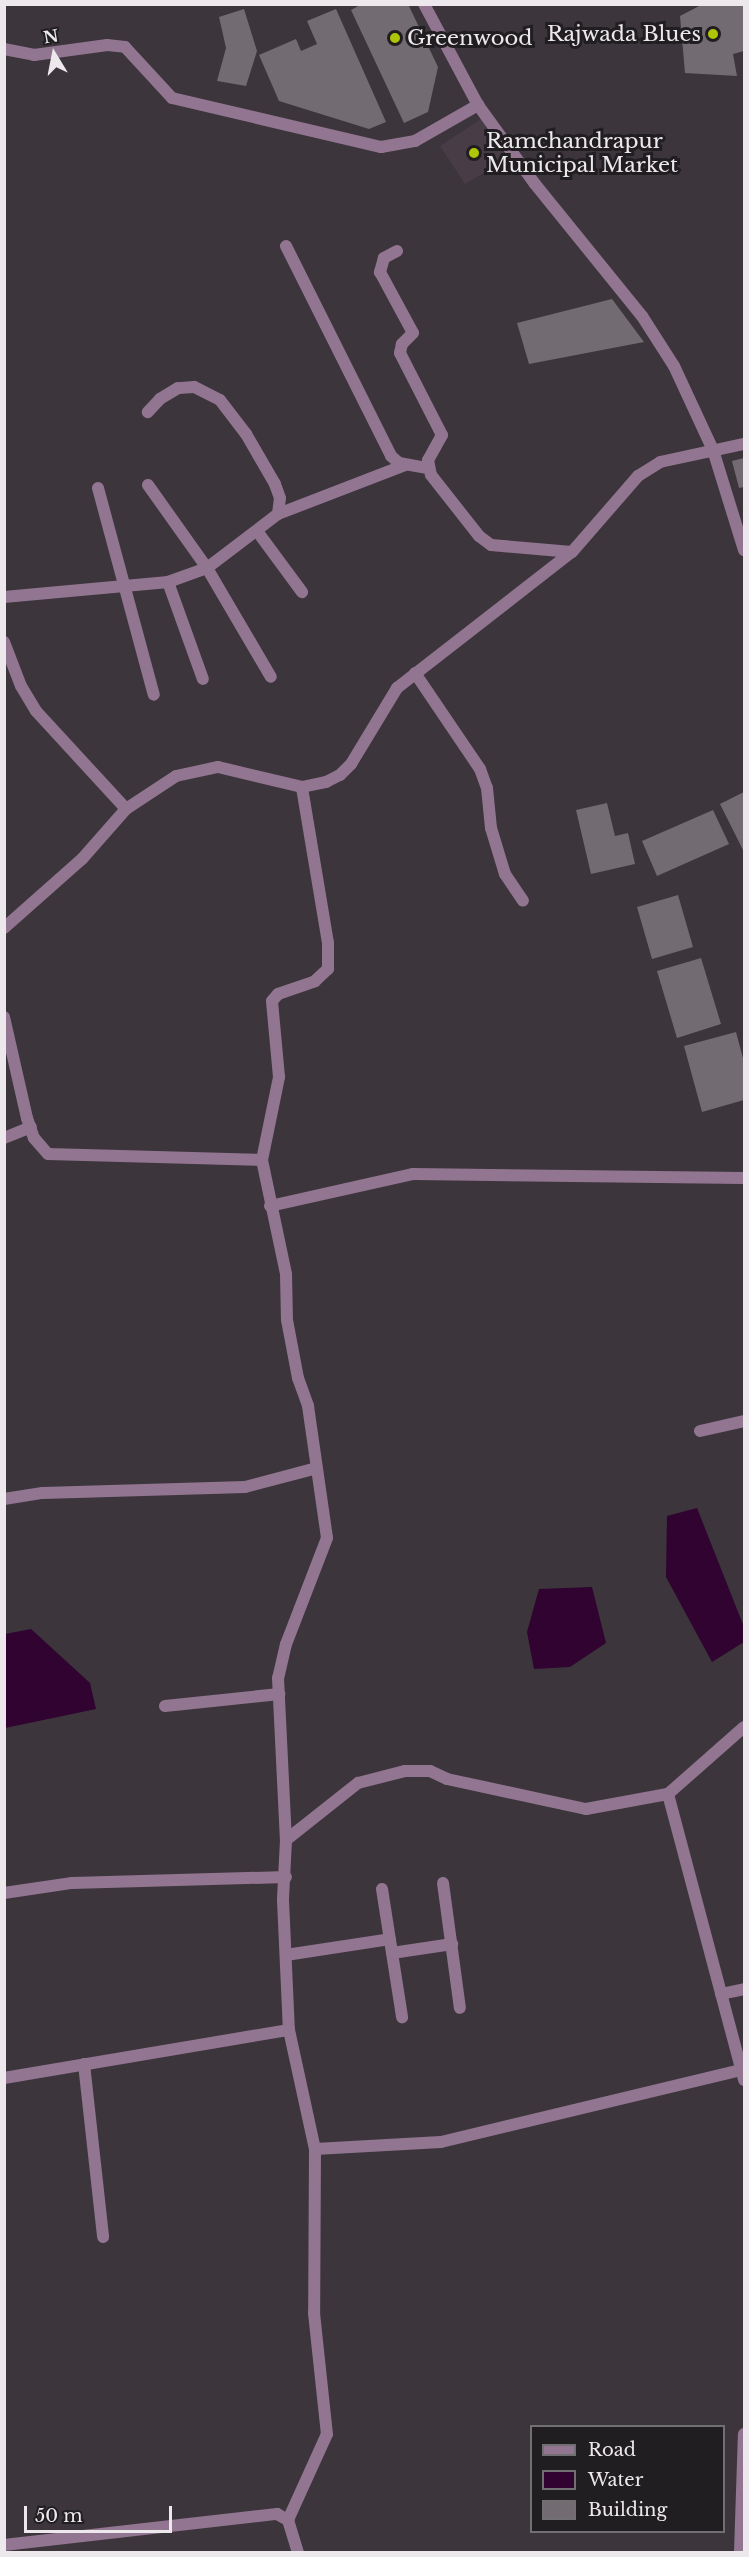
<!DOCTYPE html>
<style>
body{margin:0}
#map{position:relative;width:749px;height:2557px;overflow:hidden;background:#3c353c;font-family:"Libre Baskerville",serif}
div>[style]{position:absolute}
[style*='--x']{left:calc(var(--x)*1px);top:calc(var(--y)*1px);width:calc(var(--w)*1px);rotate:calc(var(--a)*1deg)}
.built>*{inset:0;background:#483c47}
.water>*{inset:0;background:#300330}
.building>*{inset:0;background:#736b72}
.street>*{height:12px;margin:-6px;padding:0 6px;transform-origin:6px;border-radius:6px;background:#927590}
.dots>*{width:16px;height:16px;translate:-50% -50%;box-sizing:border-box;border:3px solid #211e21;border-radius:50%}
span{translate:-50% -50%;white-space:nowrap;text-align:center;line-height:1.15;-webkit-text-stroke:6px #211e21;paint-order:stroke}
.poi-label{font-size:21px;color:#ece8ec}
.right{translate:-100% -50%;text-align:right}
.left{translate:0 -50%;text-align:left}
.frame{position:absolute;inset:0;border:6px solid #ece8ec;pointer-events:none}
.legend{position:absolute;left:530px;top:2425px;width:195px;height:108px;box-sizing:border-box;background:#211e21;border:2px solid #726f72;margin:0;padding:8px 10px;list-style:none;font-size:18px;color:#ece8ec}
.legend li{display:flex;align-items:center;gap:12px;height:30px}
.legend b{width:30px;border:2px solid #726f72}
.north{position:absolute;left:24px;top:24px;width:60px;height:60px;-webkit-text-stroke:4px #211e21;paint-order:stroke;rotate:350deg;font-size:16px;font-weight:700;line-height:24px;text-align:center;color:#ece8ec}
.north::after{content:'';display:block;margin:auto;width:21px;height:27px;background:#ece8ec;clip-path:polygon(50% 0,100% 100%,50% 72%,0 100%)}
.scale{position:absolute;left:24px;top:2506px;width:148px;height:27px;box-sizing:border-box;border:3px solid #ece8ec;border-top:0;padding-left:8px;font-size:18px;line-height:21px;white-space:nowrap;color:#ece8ec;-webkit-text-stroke:4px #211e21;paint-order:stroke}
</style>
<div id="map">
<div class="built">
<i style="clip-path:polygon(481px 119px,508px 159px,465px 184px,440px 146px)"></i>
</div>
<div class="water">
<i style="clip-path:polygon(697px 1508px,744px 1627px,744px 1642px,712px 1662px,666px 1577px,667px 1516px)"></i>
<i style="clip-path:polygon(592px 1587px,606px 1643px,570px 1667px,534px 1669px,527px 1632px,539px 1589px)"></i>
<i style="clip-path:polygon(31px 1629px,90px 1683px,96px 1709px,5px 1728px,5px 1634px)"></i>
</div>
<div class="building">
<i style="clip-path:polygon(362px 4px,408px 4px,438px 67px,428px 112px,404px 123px,351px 10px)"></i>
<i style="clip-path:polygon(703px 4px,744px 4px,744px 51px,733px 54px,737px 76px,685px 73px,680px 16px)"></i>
<i style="clip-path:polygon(244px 9px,257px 51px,246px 86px,217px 81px,226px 48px,219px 17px)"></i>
<i style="clip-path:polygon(336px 9px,386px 122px,369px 129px,279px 101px,259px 55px,296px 39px,301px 51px,317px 44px,307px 21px)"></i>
<i style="clip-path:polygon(612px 299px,644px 342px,529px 364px,517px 323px)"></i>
<i style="clip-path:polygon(744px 458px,744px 487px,739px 488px,732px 461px)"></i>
<i style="clip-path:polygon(744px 792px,744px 852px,720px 804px)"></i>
<i style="clip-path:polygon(607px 803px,615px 836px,628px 833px,635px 864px,591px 874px,576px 810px)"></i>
<i style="clip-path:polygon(713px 810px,729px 844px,657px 876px,642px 841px)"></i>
<i style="clip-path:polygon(678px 895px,693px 947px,652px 959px,637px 907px)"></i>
<i style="clip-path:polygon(701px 958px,721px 1024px,677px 1038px,657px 971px)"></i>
<i style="clip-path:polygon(736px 1032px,744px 1062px,744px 1100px,702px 1112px,684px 1046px)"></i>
</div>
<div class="street">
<i style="--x:424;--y:4;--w:115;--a:61.9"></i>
<i style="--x:478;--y:105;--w:97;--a:54.2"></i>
<i style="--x:535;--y:184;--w:170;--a:51"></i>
<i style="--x:642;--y:316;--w:59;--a:57.4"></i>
<i style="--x:674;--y:366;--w:93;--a:65.1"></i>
<i style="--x:713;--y:450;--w:105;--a:72.8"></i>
<i style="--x:4;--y:49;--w:31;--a:11"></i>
<i style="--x:34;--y:55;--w:74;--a:-7.8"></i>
<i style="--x:107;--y:45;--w:18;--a:6"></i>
<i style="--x:125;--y:47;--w:69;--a:47.3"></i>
<i style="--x:172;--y:98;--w:215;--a:13.2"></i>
<i style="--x:381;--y:147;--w:35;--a:-10"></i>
<i style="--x:415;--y:141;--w:73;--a:-29.7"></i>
<i style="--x:286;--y:246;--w:235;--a:63.4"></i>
<i style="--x:391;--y:456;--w:11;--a:41"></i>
<i style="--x:399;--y:463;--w:29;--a:10"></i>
<i style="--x:397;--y:251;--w:15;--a:152"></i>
<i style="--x:384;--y:258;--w:15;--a:106"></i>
<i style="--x:380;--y:272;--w:69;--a:61.6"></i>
<i style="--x:413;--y:333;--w:16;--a:135"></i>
<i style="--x:402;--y:344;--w:9;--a:103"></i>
<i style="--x:400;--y:353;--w:92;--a:62.9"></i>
<i style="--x:442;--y:435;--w:29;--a:119"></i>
<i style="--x:428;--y:460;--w:15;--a:79"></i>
<i style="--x:431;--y:475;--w:78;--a:51.8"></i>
<i style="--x:479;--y:536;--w:15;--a:37"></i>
<i style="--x:491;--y:545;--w:81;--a:4.9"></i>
<i style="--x:148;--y:485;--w:102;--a:54.6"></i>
<i style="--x:207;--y:568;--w:126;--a:59.6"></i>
<i style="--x:98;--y:488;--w:214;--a:74.9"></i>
<i style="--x:278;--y:514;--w:136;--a:-21.1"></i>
<i style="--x:257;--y:531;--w:76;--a:53.6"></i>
<i style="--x:168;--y:582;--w:103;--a:70.2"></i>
<i style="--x:4;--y:597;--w:165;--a:-5.2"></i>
<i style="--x:168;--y:582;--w:41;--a:-19.7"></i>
<i style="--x:207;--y:568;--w:89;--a:-37.3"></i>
<i style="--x:278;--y:514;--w:16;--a:-83"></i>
<i style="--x:280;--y:498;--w:15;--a:-110"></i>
<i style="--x:275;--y:484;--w:58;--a:-120.1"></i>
<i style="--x:246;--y:434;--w:43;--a:-127.4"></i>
<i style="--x:220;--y:400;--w:29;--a:-153"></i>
<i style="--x:194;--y:387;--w:16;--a:176"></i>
<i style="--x:178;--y:388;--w:21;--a:149"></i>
<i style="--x:160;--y:399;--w:18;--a:133"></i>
<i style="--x:4;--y:642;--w:47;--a:68.9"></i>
<i style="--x:21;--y:686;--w:29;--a:59"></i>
<i style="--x:36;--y:711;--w:133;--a:47.4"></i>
<i style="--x:415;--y:673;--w:116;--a:55.9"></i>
<i style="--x:480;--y:769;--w:20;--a:70"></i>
<i style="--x:487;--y:788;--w:40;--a:84.3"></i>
<i style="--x:491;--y:828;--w:48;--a:73.1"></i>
<i style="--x:505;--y:874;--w:32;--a:56"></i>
<i style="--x:4;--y:928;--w:104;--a:-41.5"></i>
<i style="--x:82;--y:859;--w:67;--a:-48.7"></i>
<i style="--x:126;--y:809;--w:60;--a:-33.4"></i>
<i style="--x:176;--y:776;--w:43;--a:-12.1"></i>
<i style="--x:218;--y:767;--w:86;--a:13.4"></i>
<i style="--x:302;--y:787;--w:25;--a:-12"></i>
<i style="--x:326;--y:782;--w:16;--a:-27"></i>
<i style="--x:340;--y:775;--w:16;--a:-45"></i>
<i style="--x:351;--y:764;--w:89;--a:-58.8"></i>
<i style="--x:397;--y:688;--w:222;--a:-37.9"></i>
<i style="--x:572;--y:552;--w:101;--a:-49"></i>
<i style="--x:638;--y:476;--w:26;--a:-32"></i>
<i style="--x:660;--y:462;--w:86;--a:-12.1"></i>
<i style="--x:4;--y:1017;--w:104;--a:77.2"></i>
<i style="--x:27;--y:1118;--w:21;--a:71"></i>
<i style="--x:34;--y:1138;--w:21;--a:49"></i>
<i style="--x:48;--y:1154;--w:214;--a:1.6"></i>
<i style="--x:262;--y:1160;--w:85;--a:-78.4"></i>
<i style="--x:279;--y:1077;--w:76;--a:-95.3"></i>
<i style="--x:272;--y:1001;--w:9;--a:-49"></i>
<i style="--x:278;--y:994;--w:39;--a:-19"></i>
<i style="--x:315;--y:981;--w:18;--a:-43"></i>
<i style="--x:328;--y:969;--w:26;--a:-90"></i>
<i style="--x:328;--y:943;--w:158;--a:-99.5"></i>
<i style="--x:4;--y:1138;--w:29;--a:-22"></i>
<i style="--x:262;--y:1160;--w:116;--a:78.1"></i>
<i style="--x:286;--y:1274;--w:46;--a:88.8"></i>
<i style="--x:287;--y:1320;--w:59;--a:79.3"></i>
<i style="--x:298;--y:1378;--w:30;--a:70"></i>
<i style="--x:308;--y:1406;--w:133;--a:81.8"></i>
<i style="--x:327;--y:1538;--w:114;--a:111.1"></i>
<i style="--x:286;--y:1644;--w:35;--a:103"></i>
<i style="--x:278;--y:1678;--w:162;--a:87.2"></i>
<i style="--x:286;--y:1840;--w:92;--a:-38.4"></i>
<i style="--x:358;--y:1783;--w:49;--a:-14.3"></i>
<i style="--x:405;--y:1771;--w:25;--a:0"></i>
<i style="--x:430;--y:1771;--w:19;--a:25"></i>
<i style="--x:447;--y:1779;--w:142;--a:12.2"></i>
<i style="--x:586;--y:1809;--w:83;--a:-10.4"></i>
<i style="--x:270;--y:1206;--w:147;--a:-12.6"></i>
<i style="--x:413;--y:1174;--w:331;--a:0.7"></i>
<i style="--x:700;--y:1431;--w:45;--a:-12.8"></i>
<i style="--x:4;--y:1499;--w:39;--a:-9"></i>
<i style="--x:43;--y:1493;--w:202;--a:-1.7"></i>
<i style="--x:245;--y:1487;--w:74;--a:-14.8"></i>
<i style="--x:165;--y:1706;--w:115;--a:-6"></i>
<i style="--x:744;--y:1727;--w:101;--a:138.6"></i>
<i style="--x:668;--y:1794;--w:296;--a:75.1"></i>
<i style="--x:286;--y:1840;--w:60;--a:92.9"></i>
<i style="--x:283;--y:1900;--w:130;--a:87.4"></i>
<i style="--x:289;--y:2030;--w:122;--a:77.7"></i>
<i style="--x:315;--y:2149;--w:164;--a:90.3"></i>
<i style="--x:314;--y:2313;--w:122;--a:83.9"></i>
<i style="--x:327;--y:2434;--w:94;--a:114.4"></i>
<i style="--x:443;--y:1883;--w:126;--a:82.3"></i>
<i style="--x:382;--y:1889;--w:130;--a:81.1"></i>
<i style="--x:4;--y:1893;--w:69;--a:-8.4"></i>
<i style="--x:72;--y:1883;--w:214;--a:-1.6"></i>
<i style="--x:392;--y:1953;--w:61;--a:-8.5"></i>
<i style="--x:286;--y:1955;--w:105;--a:-8.7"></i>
<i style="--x:721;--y:1994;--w:24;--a:-12"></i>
<i style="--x:84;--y:2064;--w:174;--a:83.7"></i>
<i style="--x:4;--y:2078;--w:289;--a:-9.6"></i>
<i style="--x:315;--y:2149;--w:126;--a:-3.2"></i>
<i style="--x:441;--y:2142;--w:309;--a:-13.5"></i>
<i style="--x:4;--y:2545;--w:275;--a:-6.5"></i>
<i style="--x:277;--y:2514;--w:13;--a:29"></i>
<i style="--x:288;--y:2520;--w:34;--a:73"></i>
<i style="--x:740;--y:2552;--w:118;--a:-88.1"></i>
</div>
<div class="dots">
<i style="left:713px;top:34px;background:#afc507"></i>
<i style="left:395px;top:38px;background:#afc507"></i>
<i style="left:474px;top:153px;background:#afc507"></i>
</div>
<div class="poi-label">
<span class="right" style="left:701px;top:34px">Rajwada Blues</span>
<span class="left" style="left:407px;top:38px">Greenwood</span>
<span class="left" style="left:486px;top:153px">Ramchandrapur<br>Municipal Market</span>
</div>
<div class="frame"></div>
<ul class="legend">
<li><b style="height:8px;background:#927590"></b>Road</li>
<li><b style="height:16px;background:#300330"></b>Water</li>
<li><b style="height:16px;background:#736b72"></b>Building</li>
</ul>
<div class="north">N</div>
<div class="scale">50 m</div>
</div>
